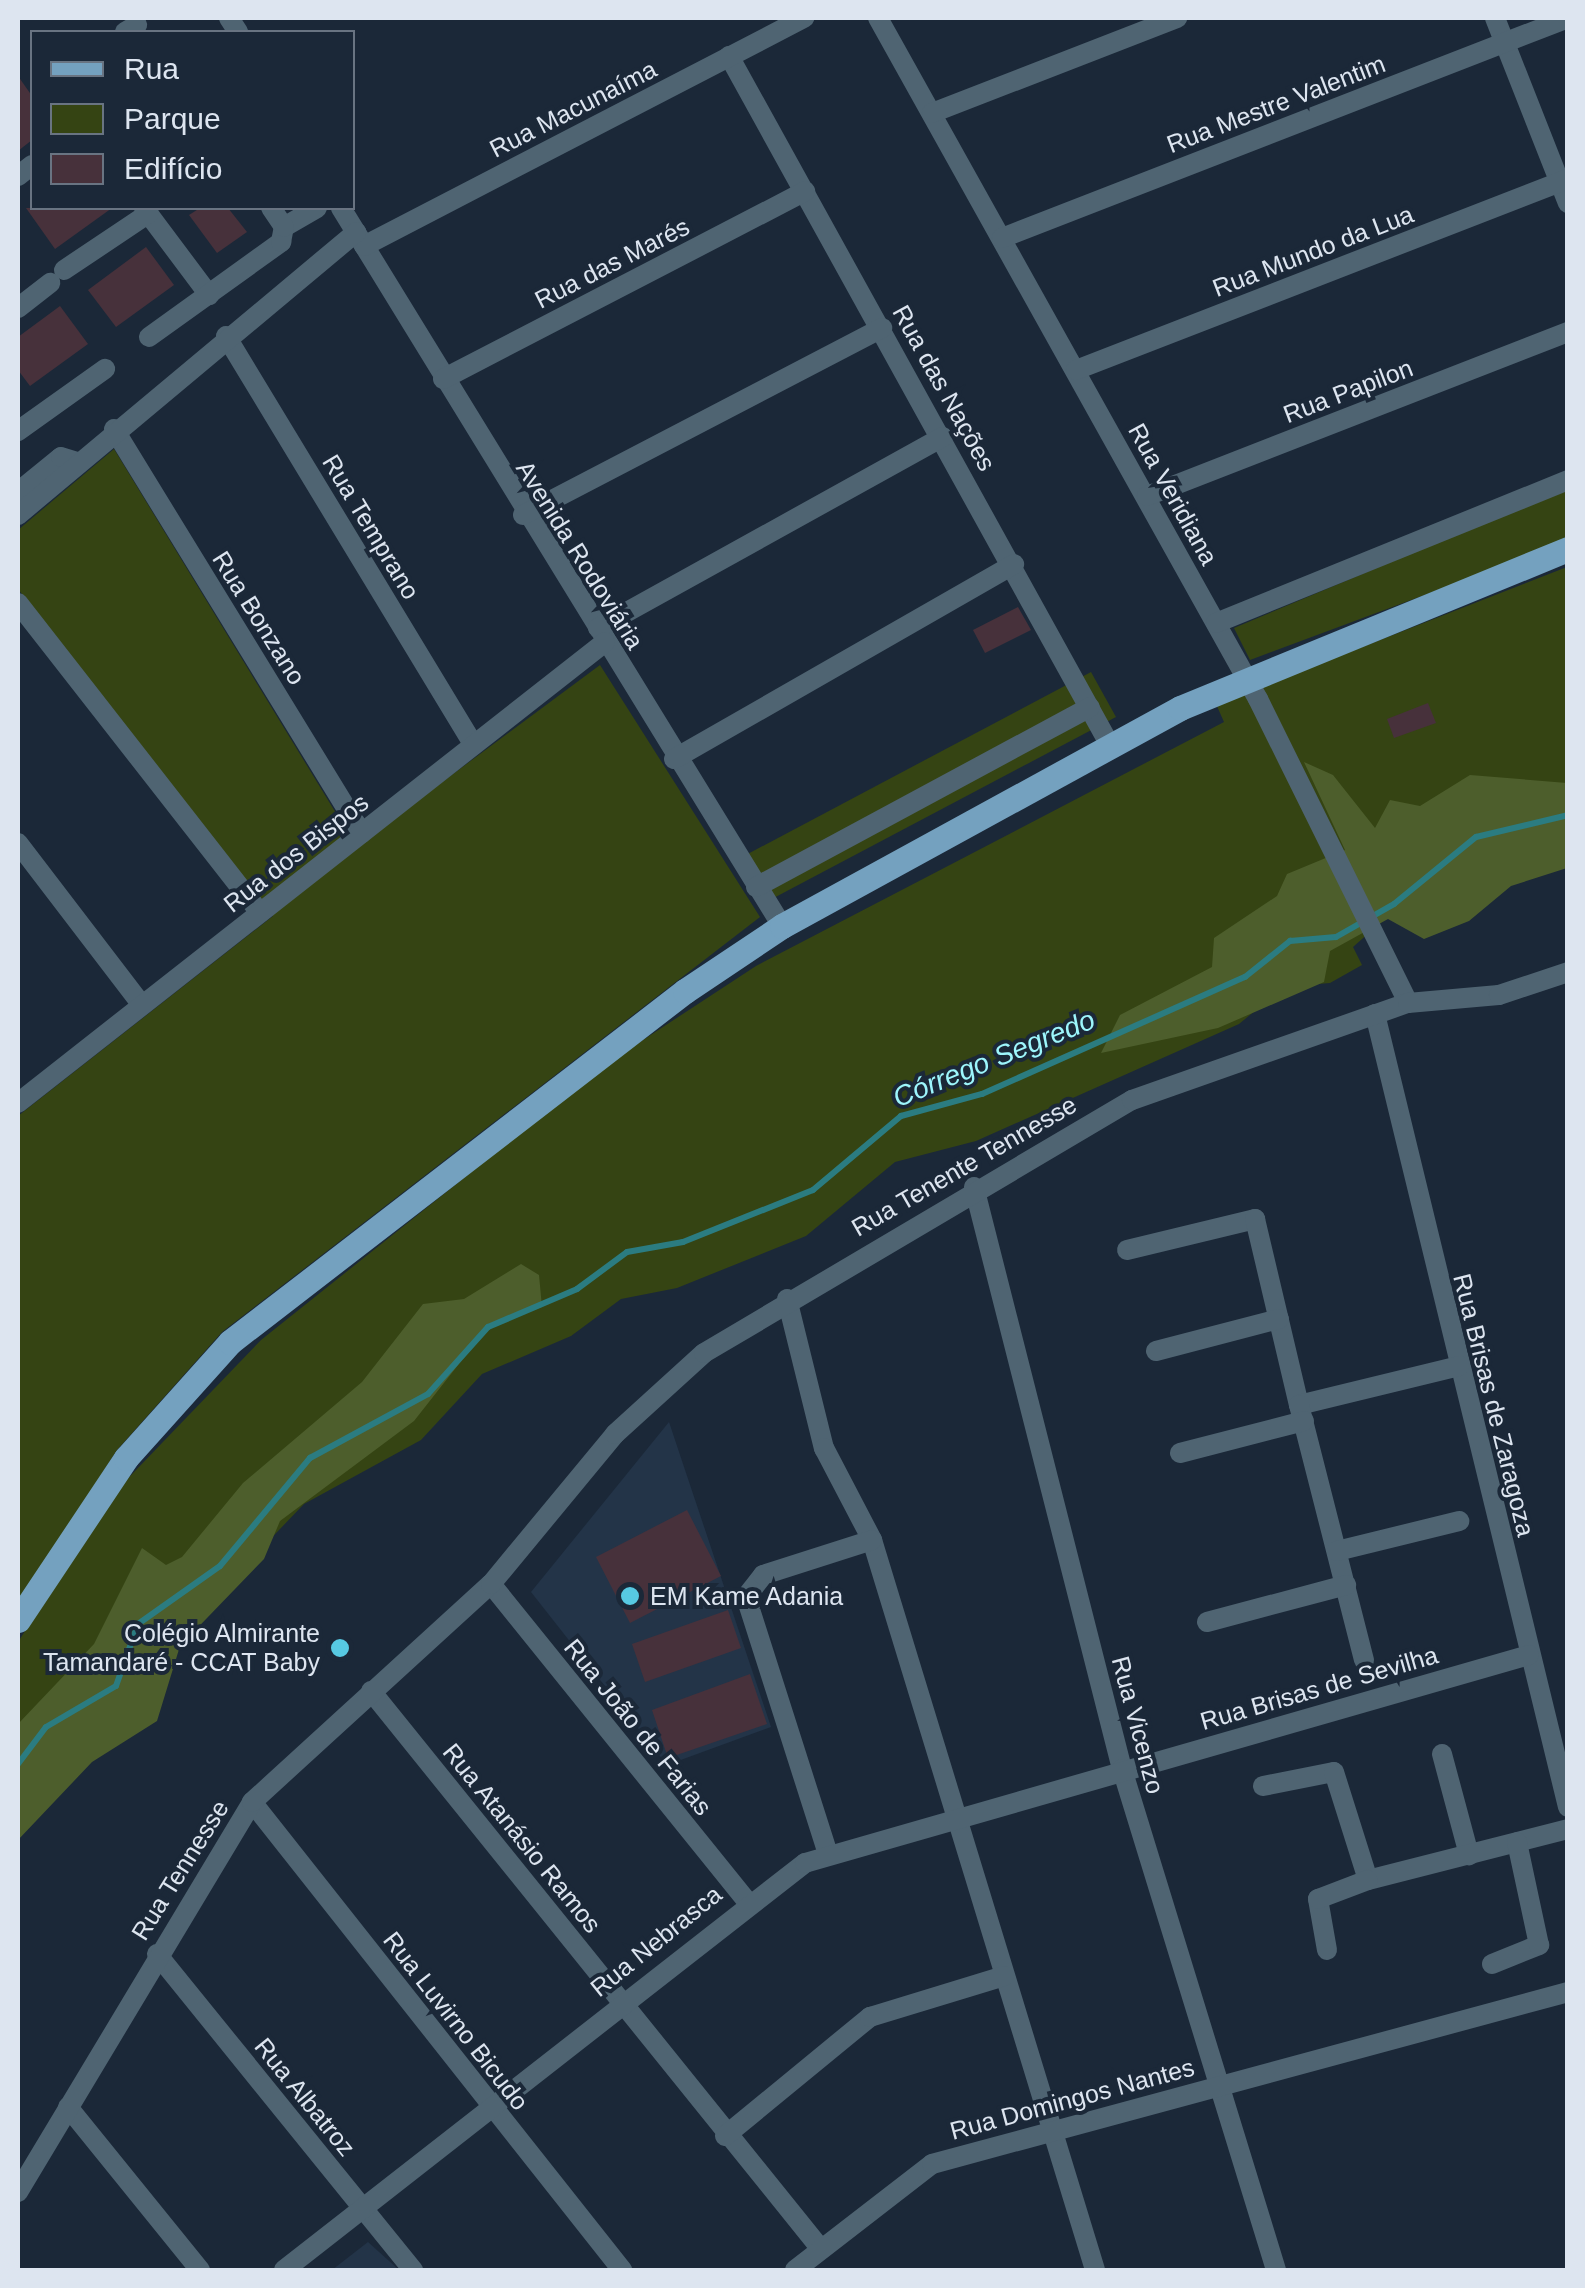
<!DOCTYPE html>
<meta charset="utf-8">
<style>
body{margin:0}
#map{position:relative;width:1585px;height:2288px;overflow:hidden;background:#1b2838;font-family:Arial,sans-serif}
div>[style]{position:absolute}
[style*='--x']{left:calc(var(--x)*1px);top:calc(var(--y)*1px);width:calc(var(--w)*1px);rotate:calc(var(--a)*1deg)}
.built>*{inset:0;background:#233448}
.green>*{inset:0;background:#354413}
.forest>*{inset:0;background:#4d5e2c}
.stream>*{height:6px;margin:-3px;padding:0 3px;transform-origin:3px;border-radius:3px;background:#2b7c81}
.building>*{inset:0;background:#47313b}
.minor>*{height:20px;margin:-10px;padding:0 10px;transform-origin:10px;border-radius:10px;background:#4f6472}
.major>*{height:25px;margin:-12.5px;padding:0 12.5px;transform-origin:12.5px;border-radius:12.5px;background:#74a1bf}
.dots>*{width:28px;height:28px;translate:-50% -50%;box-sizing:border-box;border:5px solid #1b2838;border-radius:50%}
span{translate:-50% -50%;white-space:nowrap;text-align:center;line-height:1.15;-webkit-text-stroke:8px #1b2838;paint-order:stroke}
.street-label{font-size:25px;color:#dde5f0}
.poi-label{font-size:25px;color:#dde5f0}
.left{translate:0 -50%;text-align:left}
.right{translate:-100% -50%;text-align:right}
.water-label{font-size:28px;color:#9df6fc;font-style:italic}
.frame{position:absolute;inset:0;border:20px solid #dde5f0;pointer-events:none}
.legend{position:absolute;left:30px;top:30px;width:325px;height:180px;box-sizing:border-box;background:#1b2838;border:2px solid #697482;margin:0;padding:12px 18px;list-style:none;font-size:30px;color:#dde5f0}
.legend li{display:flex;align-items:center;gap:20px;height:50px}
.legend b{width:50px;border:2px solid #697482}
</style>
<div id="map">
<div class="built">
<i style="clip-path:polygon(669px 1422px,771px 1727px,667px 1765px,531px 1592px)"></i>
<i style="clip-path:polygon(368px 2242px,399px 2270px,332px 2270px)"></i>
</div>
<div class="green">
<i style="clip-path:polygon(114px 449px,356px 846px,600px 665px,760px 917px,222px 1332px,117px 1450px,18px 1605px,18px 1116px,273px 916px,18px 589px,18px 530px)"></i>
<i style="clip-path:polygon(1567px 488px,1567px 542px,1250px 660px,1234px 628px)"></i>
<i style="clip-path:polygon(1567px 567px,1567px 837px,1415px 892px,1353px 947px,1362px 965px,1330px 983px,1284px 987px,1239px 1024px,976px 1141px,895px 1162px,806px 1236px,677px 1288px,621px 1299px,571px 1336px,482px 1374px,421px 1440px,304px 1504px,18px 1802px,18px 1642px,111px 1496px,261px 1340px,608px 1063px,756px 966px,1224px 722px,1216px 704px)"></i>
<i style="clip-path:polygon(1091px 672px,1116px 717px,768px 901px,742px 857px)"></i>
</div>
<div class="forest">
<i style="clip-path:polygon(1304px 762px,1333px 775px,1375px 828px,1390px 800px,1420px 806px,1470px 775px,1567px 783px,1567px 868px,1511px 886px,1469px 921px,1424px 939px,1388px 919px,1330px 951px,1324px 982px,1218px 1028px,1101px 1053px,1120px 1015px,1212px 967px,1214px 938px,1277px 896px,1287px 874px,1345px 850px)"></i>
<i style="clip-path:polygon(521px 1264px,539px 1275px,542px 1307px,488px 1327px,414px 1421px,280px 1521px,264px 1559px,180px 1646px,157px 1721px,92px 1762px,18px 1840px,18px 1724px,94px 1644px,142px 1548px,166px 1565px,182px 1557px,243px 1483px,362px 1382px,423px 1304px,464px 1299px)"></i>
</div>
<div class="stream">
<i style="--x:18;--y:1764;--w:46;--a:-52.9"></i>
<i style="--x:46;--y:1727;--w:81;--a:-30.4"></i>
<i style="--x:116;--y:1686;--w:66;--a:-70.5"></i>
<i style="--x:138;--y:1624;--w:100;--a:-35.3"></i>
<i style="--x:220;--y:1566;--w:141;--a:-50.2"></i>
<i style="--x:310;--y:1458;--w:134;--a:-28.5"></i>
<i style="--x:428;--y:1394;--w:90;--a:-48.2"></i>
<i style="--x:488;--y:1327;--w:97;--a:-23.1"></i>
<i style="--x:577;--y:1289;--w:62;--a:-36.5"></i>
<i style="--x:627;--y:1252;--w:57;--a:-10.1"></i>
<i style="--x:683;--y:1242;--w:140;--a:-21.8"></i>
<i style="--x:813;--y:1190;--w:115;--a:-40.1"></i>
<i style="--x:901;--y:1116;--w:84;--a:-15.2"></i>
<i style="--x:982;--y:1094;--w:288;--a:-24"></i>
<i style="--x:1245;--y:977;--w:58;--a:-38.7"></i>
<i style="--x:1290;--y:941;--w:46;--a:-5"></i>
<i style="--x:1336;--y:937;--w:67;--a:-29.6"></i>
<i style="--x:1394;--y:904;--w:106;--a:-39.3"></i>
<i style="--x:1476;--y:837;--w:95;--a:-13.4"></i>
</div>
<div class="building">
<i style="clip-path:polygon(18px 76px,32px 96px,32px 140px,18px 151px)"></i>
<i style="clip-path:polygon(26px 208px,112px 208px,55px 249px)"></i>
<i style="clip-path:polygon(200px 208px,228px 208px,247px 232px,217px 253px,189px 215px)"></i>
<i style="clip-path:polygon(146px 247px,174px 285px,116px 327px,88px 290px)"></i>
<i style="clip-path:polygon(60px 306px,88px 344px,30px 386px,18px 370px,18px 337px)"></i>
<i style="clip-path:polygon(1018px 607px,1031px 630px,985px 653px,973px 630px)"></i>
<i style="clip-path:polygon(1428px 703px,1436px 723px,1394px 738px,1387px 719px)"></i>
<i style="clip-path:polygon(687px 1510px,721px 1576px,630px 1623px,596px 1557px)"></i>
<i style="clip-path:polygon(728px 1610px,741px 1648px,645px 1682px,632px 1644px)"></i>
<i style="clip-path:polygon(750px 1674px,767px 1724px,668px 1758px,652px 1710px)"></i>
</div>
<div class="minor">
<i style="--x:229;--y:18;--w:17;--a:57"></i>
<i style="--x:878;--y:18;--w:780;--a:60.84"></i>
<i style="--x:1258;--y:699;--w:339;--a:63.7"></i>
<i style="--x:1495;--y:18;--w:199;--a:68.5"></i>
<i style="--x:125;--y:32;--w:14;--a:-30"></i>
<i style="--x:729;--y:56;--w:790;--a:61.07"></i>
<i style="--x:932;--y:113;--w:263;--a:-21.2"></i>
<i style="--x:18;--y:176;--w:18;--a:-38"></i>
<i style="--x:144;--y:208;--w:109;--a:53.2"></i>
<i style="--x:341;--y:208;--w:843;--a:58.44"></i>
<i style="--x:284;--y:227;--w:38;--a:-30"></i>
<i style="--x:1002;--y:238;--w:607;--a:-21.24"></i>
<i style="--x:364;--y:246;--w:496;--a:-27.4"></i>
<i style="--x:64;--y:270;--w:102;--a:-33.8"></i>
<i style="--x:18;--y:308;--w:41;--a:-38"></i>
<i style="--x:226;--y:336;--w:478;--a:58.8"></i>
<i style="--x:149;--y:337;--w:163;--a:-35.7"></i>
<i style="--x:281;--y:242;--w:15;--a:-79"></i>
<i style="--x:284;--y:227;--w:23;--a:-124"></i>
<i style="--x:1076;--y:370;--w:528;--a:-21.22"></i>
<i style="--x:443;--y:379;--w:408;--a:-27.4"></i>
<i style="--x:114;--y:429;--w:474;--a:58.5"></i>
<i style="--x:18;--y:431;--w:107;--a:-35.5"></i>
<i style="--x:18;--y:492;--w:55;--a:-39.1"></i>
<i style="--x:61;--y:457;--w:17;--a:17"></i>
<i style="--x:1147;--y:496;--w:452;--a:-21.3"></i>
<i style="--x:18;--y:515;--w:441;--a:-39.9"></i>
<i style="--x:523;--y:515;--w:405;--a:-27.5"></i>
<i style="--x:18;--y:603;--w:393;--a:52"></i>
<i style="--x:1216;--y:623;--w:380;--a:-22.1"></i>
<i style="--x:598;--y:628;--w:394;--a:-29"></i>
<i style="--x:674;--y:759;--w:392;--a:-29.8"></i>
<i style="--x:18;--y:843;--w:203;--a:52.6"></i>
<i style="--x:756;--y:887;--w:379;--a:-28.3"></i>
<i style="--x:1375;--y:1014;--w:816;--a:76.32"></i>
<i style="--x:18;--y:1103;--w:746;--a:-38.14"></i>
<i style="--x:974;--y:1187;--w:601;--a:75.73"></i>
<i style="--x:1122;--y:1769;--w:524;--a:72.91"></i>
<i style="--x:1127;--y:1250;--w:132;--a:-13.6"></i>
<i style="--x:1255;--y:1219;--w:191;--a:76.7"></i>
<i style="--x:1299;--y:1405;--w:165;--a:-13.7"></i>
<i style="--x:787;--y:1299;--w:154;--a:76.1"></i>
<i style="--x:824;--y:1448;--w:104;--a:62.4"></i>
<i style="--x:872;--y:1540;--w:763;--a:73.01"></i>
<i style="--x:1156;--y:1351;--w:127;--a:-14.6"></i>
<i style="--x:1299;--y:1405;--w:263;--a:75.7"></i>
<i style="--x:1180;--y:1453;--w:128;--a:-14.5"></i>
<i style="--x:1337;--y:1551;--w:126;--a:-13.8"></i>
<i style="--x:491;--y:1584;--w:407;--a:51.1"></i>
<i style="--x:1207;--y:1622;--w:144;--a:-14.9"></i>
<i style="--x:371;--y:1691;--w:717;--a:51.12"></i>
<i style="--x:1442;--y:1754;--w:105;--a:75"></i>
<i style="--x:1263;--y:1786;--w:72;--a:-11.2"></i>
<i style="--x:1334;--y:1772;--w:113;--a:72.5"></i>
<i style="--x:1368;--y:1880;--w:206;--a:-14.3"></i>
<i style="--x:252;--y:1802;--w:597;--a:51.67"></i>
<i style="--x:828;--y:1854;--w:270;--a:-107.7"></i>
<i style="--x:746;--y:1597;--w:28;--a:-52"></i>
<i style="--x:763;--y:1575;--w:114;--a:-17.8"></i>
<i style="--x:1327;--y:1950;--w:52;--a:-100"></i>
<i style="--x:1318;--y:1899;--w:53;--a:-20.8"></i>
<i style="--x:157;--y:1954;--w:407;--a:51"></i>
<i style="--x:1492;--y:1964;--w:51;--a:-22"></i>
<i style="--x:1539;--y:1945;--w:105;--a:-102.1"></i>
<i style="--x:68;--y:2107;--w:210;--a:51"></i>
<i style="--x:725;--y:2136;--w:188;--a:-39.4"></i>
<i style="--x:870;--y:2017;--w:140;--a:-17"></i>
<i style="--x:18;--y:2192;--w:455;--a:-59"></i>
<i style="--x:252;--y:1802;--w:323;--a:-42.4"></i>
<i style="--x:491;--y:1584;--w:195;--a:-50.4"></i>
<i style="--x:615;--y:1434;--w:120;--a:-42.3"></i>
<i style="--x:704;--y:1353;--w:497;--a:-30.6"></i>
<i style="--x:1132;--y:1100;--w:293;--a:-19.4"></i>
<i style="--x:1408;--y:1003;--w:91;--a:-5"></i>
<i style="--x:1499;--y:995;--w:73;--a:-18.4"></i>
<i style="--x:284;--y:2270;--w:661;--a:-38"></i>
<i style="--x:805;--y:1863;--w:753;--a:-16.03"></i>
<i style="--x:795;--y:2270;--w:173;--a:-37.7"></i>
<i style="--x:932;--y:2164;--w:659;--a:-15.13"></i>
</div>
<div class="major">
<i style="--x:18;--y:1620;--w:195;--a:-56.3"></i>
<i style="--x:126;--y:1458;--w:156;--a:-48.1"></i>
<i style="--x:230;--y:1342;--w:575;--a:-37.65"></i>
<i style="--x:685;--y:991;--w:117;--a:-33.8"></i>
<i style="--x:782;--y:926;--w:454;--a:-28.7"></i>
<i style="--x:1180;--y:708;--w:419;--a:-22.3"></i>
</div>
<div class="dots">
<i style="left:630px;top:1596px;background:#57c9e2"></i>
<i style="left:340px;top:1648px;background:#57c9e2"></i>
</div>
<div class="street-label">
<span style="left:1276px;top:104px;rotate:-21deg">Rua Mestre Valentim</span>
<span style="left:573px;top:109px;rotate:-27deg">Rua Macunaíma</span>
<span style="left:1313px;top:251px;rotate:-21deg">Rua Mundo da Lua</span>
<span style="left:612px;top:263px;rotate:-27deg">Rua das Marés</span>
<span style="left:944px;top:388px;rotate:61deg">Rua das Nações</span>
<span style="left:1348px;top:391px;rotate:-21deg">Rua Papilon</span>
<span style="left:1173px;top:494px;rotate:61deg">Rua Veridiana</span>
<span style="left:371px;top:527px;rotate:59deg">Rua Temprano</span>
<span style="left:580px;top:555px;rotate:58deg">Avenida Rodoviária</span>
<span style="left:259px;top:618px;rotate:58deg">Rua Bonzano</span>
<span style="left:296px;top:853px;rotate:-38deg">Rua dos Bispos</span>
<span style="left:964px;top:1166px;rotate:-30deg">Rua Tenente Tennesse</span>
<span style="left:1494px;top:1405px;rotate:76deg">Rua Brisas de Zaragoza</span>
<span style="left:1319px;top:1688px;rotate:-16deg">Rua Brisas de Sevilha</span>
<span style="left:1138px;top:1725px;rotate:75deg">Rua Vicenzo</span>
<span style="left:638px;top:1727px;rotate:51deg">Rua João de Farias</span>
<span style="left:522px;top:1838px;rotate:51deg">Rua Atanásio Ramos</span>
<span style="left:180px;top:1870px;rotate:-58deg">Rua Tennesse</span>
<span style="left:656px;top:1941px;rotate:-39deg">Rua Nebrasca</span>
<span style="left:456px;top:2021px;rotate:52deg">Rua Luvirno Bicudo</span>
<span style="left:305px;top:2097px;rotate:51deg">Rua Albatroz</span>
<span style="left:1072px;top:2099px;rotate:-15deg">Rua Domingos Nantes</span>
</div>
<div class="poi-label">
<span class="left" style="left:650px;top:1596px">EM Kame Adania</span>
<span class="right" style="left:320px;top:1648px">Colégio Almirante<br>Tamandaré - CCAT Baby</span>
</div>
<div class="water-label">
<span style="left:994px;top:1059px;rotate:-22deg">Córrego Segredo</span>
</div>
<div class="frame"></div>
<ul class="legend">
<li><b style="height:12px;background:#74a1bf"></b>Rua</li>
<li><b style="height:28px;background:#354413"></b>Parque</li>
<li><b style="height:28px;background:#47313b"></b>Edifício</li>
</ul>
</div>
